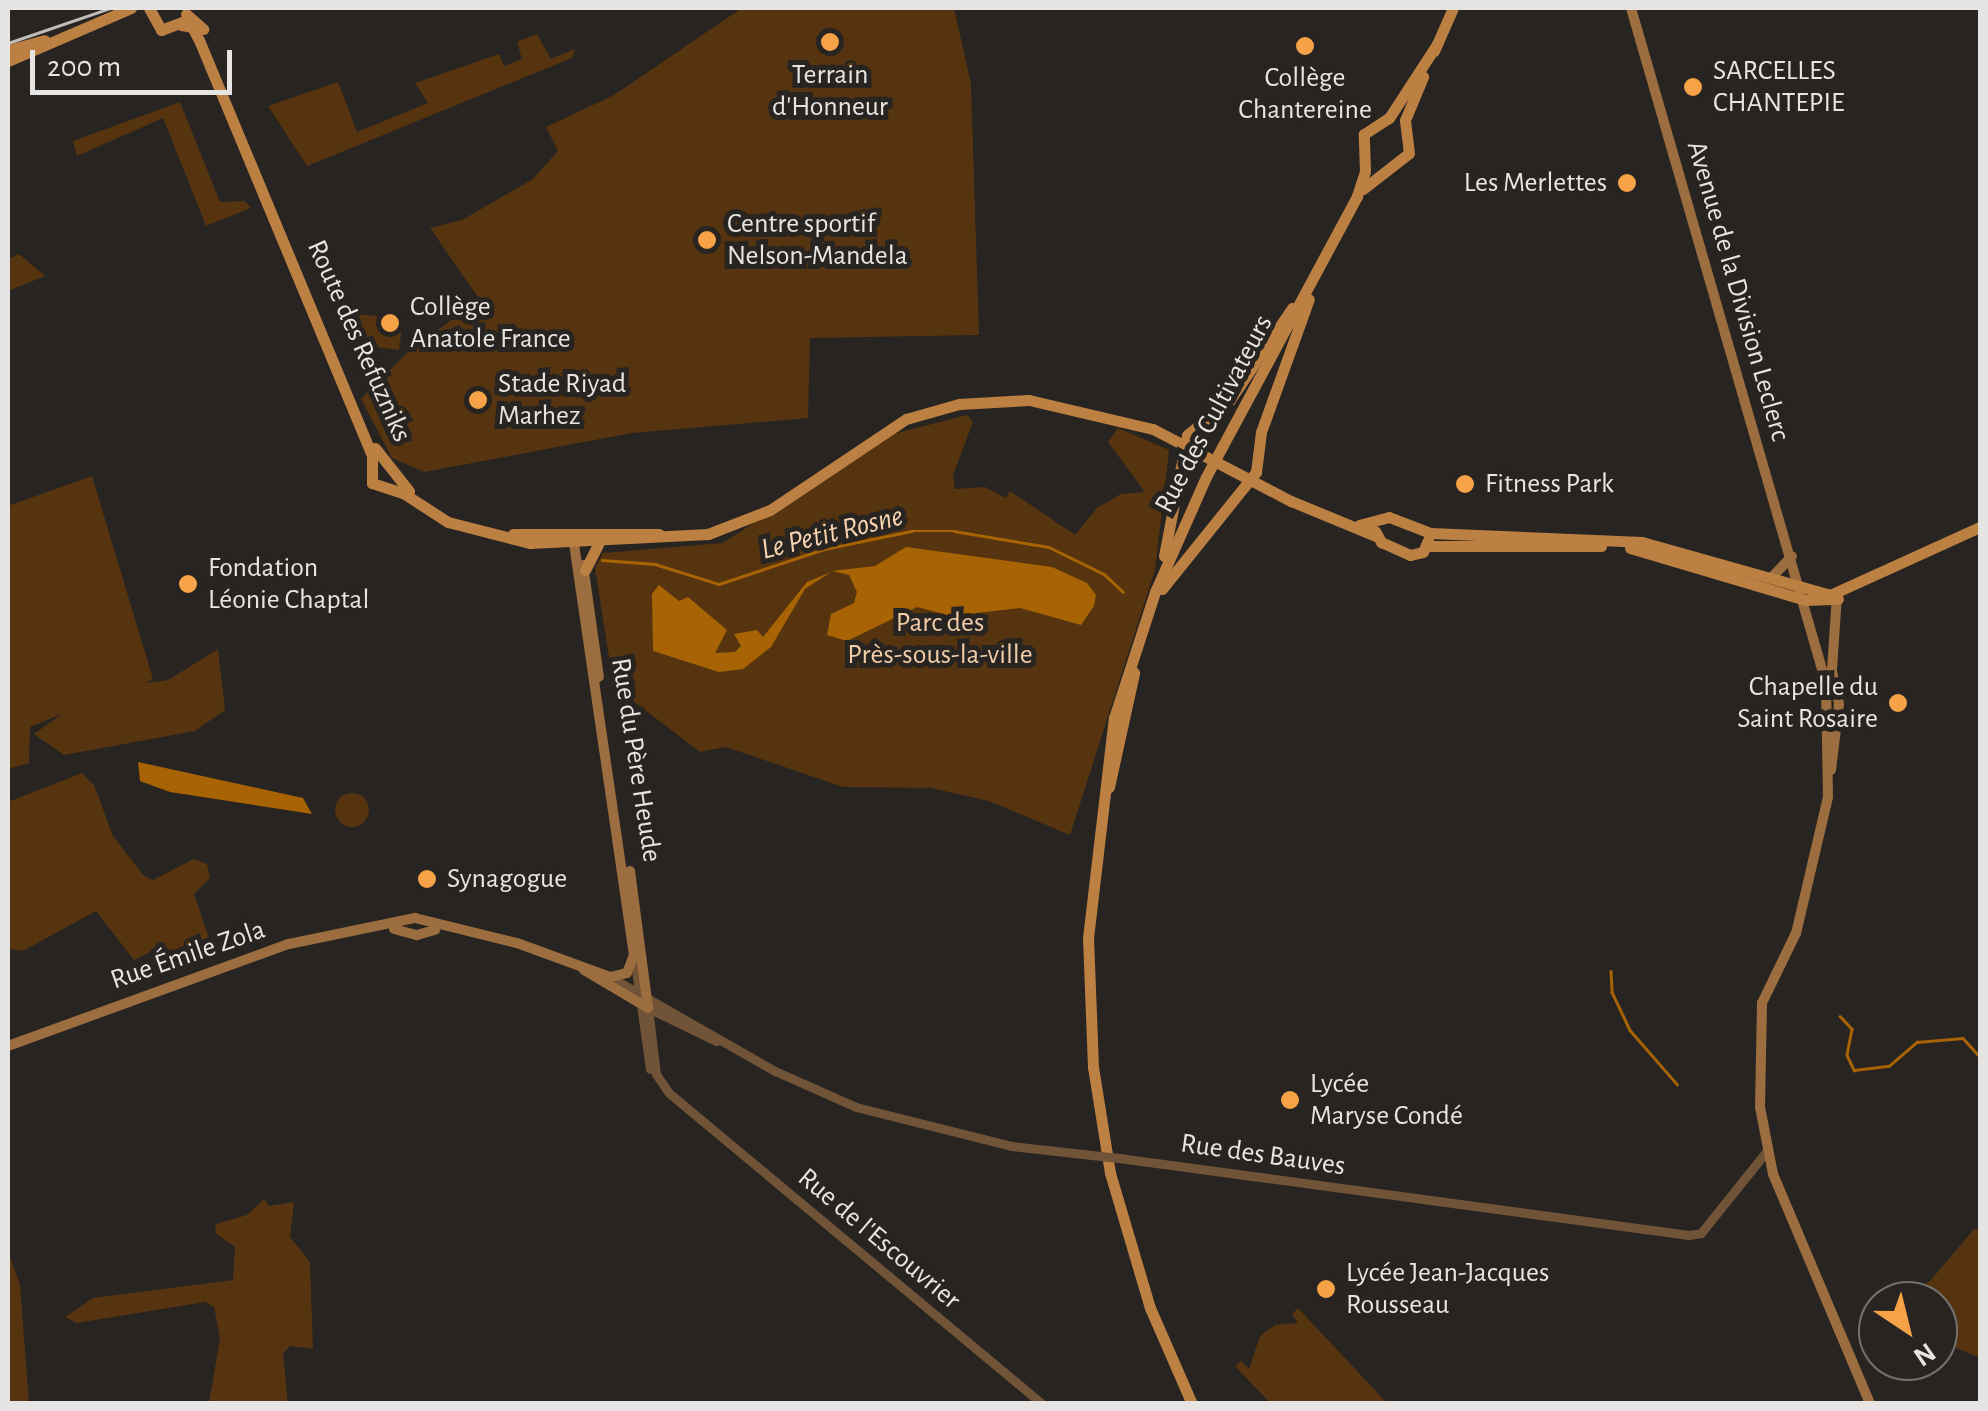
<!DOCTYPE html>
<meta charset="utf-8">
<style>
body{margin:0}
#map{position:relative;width:1988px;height:1411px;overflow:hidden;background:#282421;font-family:"Alegreya Sans",sans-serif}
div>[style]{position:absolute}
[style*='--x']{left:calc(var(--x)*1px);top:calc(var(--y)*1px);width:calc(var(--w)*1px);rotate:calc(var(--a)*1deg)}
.green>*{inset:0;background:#56340f}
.round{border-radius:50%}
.water>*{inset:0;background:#a76304}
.stream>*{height:2.5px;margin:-1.25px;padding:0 1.25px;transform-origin:1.25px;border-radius:1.25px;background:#a76304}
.tertiary>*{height:9px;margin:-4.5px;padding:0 4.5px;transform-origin:4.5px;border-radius:4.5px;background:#715438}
.secondary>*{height:10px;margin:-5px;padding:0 5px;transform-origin:5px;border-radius:5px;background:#9b6d3f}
.primary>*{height:11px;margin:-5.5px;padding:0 5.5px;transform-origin:5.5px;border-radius:5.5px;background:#bc8043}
.tram>*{height:2.5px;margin:-1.25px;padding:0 1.25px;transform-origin:1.25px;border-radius:1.25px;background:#bfbdba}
.tertiary-bridge>*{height:9px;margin:-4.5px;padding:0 4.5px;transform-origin:4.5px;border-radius:4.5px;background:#715438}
.primary-bridge>*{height:11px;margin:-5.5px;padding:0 5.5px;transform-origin:5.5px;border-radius:5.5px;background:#bc8043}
.dots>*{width:28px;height:28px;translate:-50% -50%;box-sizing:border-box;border:5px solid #282421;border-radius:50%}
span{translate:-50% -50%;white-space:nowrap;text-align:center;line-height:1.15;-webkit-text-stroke:10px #282421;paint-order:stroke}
.poi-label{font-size:28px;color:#e7e5e3}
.left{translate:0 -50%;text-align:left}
.right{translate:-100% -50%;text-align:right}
.street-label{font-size:28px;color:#e7e5e3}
.park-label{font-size:28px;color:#f1cca9}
.water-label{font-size:30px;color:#f9d4b1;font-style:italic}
.frame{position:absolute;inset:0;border:10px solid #e7e5e3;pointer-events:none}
.north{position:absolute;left:1858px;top:1281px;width:100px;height:100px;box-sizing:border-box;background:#282421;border:2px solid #74716f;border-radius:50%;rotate:145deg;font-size:28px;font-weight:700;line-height:40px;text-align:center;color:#e7e5e3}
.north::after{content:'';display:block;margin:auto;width:35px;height:45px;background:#f6a247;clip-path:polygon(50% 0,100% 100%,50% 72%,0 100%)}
.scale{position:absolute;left:30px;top:50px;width:202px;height:45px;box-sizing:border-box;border:5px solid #e7e5e3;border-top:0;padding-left:12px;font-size:30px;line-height:35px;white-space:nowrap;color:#e7e5e3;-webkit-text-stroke:8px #282421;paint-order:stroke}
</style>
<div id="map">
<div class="green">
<i style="clip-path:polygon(742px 8px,954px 8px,971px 84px,979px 335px,810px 338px,808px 418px,632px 433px,424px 472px,392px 458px,361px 399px,412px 348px,480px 300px,430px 228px,462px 220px,533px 179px,558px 151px,546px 127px,614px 95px)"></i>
<i style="clip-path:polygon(537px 34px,551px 59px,575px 49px,572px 58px,307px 166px,268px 106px,338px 82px,357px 132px,428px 103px,415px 83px,499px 54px,504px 66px,522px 59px,517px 42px)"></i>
<i style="clip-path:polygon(180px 102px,220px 202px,245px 201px,251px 208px,206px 226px,163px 118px,77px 156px,73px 141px)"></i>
<i style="clip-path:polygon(19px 254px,45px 276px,8px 291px,8px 259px)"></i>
<i style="clip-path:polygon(358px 314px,403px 319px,399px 350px,354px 344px)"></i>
<i style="clip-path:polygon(967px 415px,973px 422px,953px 475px,955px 489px,985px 487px,1006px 498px,1010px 491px,1075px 535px,1097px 508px,1121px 494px,1145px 492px,1108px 442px,1118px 428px,1169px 450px,1155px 570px,1070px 835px,989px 801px,931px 788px,843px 787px,726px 747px,700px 752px,624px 694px,636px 682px,612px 676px,595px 568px,603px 553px,723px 543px,889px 435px)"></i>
<i style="clip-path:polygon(92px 476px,153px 679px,145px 683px,168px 680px,218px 649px,225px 710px,195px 731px,64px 755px,34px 734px,62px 714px,30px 727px,29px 763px,8px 769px,8px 506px)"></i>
<i style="clip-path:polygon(82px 773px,94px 785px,113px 836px,144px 876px,153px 880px,194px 859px,207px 864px,210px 878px,194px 894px,210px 941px,206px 951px,176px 962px,152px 951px,134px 960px,96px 911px,23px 951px,8px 949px,8px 802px)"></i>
<i class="round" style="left:335px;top:793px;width:34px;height:34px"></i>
<i style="clip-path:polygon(264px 1199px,269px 1206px,294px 1202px,290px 1237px,310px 1262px,313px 1349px,290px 1346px,283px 1354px,288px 1403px,209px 1403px,220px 1338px,214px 1307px,205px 1302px,77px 1323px,65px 1317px,93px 1298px,233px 1280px,235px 1247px,215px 1233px,216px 1224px,247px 1215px)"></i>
<i style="clip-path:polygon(1974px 1229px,1980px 1230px,1980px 1358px,1938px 1340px,1938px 1301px,1910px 1301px,1913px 1290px,1930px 1281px)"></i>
<i style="clip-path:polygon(8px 1251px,20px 1285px,29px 1403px,8px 1403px)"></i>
<i style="clip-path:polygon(1298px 1308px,1387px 1403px,1270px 1403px,1235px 1366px,1241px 1361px,1249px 1369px,1260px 1336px,1275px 1325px,1298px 1323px,1292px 1314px)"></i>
</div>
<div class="water">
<i style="clip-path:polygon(906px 547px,1052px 567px,1087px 583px,1096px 595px,1094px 606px,1081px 625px,1020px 608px,951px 616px,917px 607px,847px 641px,827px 635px,831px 614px,854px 603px,857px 592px,849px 575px,832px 571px,875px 566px)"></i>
<i style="clip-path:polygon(831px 572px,805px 589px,771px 647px,743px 669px,719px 672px,653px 651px,652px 594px,659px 585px,679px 601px,688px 597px,727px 630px,715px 653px,735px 652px,741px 646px,734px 634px,757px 630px,763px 637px,807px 582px)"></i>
<i style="clip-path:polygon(138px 762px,303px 798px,312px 814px,170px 792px,140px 781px)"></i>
</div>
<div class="stream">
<i style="--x:602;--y:560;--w:53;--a:4.3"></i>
<i style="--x:655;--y:564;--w:67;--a:17.4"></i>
<i style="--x:719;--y:584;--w:111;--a:-18.4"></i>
<i style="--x:824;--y:549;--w:90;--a:-11.6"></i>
<i style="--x:912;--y:531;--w:42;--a:0"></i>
<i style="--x:954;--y:531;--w:96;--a:9.6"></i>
<i style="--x:1049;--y:547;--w:61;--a:26.1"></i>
<i style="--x:1104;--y:574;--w:26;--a:43"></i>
<i style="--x:1611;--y:971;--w:21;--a:87"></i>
<i style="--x:1612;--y:992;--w:42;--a:64.7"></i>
<i style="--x:1630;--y:1030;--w:72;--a:49"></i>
<i style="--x:1840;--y:1016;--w:18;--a:47"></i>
<i style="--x:1852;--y:1029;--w:26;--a:101"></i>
<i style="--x:1847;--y:1055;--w:17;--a:65"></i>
<i style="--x:1854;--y:1070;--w:35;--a:-7"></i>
<i style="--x:1889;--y:1066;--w:37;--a:-41"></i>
<i style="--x:1917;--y:1042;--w:46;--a:-5"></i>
<i style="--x:1963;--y:1038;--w:25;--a:48"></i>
</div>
<div class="tertiary">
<i style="--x:634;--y:955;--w:115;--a:82"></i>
<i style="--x:610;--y:977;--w:190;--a:29.7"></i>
<i style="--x:775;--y:1071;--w:89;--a:24"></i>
<i style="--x:856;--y:1107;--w:160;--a:14.1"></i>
<i style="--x:1011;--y:1146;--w:90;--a:6.4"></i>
<i style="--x:648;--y:1008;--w:66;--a:83.1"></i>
<i style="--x:656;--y:1074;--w:23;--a:56"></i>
<i style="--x:669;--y:1093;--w:486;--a:39.8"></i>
<i style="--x:648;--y:1008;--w:76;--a:25.9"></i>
<i style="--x:1119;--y:1158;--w:575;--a:7.69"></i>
<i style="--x:1689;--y:1235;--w:12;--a:-9"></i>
<i style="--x:1701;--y:1233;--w:104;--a:-51.3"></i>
</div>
<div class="secondary">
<i style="--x:1631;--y:8;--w:703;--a:73.89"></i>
<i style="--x:1826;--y:683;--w:114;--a:89"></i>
<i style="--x:1828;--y:797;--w:140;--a:103.2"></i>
<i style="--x:1796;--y:933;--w:78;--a:115.9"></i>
<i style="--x:1762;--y:1003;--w:104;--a:91.1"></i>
<i style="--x:1760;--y:1107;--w:68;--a:79"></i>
<i style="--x:1773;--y:1174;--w:250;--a:67.1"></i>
<i style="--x:583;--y:565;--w:113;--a:81.9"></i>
<i style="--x:1771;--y:578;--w:30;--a:-46"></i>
<i style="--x:1831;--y:770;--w:66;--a:-83.1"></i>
<i style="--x:1839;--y:704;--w:35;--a:-102"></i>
<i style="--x:1832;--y:670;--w:76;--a:-86.2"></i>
<i style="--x:630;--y:871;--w:138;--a:82.5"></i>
<i style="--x:394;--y:929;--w:24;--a:15"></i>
<i style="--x:417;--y:935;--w:19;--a:-16"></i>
<i style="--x:584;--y:970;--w:74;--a:30.7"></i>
<i style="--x:8;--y:1046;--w:299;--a:-20"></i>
<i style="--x:289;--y:944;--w:129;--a:-11.7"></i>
<i style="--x:415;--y:918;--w:105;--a:13.8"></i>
<i style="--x:517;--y:943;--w:99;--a:20.1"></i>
<i style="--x:610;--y:977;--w:17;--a:-13"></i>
<i style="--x:627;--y:973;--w:19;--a:-69"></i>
<i style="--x:634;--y:955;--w:416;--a:-98.3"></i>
<i style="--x:574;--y:543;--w:8;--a:-45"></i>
</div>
<div class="primary">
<i style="--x:149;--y:8;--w:25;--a:61"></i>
<i style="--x:161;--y:30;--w:25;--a:-21"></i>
<i style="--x:186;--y:14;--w:23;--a:41"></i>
<i style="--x:181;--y:25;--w:11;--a:10"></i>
<i style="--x:192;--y:27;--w:15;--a:62"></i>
<i style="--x:199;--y:40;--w:450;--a:67.4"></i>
<i style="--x:372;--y:455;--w:28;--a:90"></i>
<i style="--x:372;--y:483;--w:33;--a:18"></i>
<i style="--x:403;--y:493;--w:54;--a:32.8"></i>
<i style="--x:448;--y:522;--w:85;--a:14.4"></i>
<i style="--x:530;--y:543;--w:178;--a:-2.9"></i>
<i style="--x:708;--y:534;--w:66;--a:-21.2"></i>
<i style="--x:770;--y:510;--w:164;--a:-33.8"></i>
<i style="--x:906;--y:419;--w:55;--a:-15.8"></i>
<i style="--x:959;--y:404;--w:70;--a:-3.3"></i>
<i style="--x:1029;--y:400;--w:127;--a:13.2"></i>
<i style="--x:1153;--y:429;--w:156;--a:27.6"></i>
<i style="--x:1291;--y:501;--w:92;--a:22.4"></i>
<i style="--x:8;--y:50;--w:38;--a:-15"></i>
<i style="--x:1434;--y:51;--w:47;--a:-66.2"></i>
<i style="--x:8;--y:61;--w:134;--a:-23.3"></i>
<i style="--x:1363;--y:189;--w:58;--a:-38"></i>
<i style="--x:1409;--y:153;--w:33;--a:-97"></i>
<i style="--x:1405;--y:120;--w:47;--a:-67.3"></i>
<i style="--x:1222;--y:447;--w:285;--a:-61.7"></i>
<i style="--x:1357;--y:196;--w:26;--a:-72"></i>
<i style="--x:1365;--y:171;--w:37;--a:-92"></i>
<i style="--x:1364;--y:134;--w:30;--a:-33"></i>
<i style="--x:1389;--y:118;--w:88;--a:-57"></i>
<i style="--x:375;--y:448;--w:55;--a:51.7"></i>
<i style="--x:1359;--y:525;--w:31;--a:-15"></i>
<i style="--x:1389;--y:517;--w:44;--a:21.3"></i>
<i style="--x:1430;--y:533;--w:212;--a:2.4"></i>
<i style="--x:1642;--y:542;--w:195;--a:15.7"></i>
<i style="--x:1830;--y:595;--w:165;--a:-24.4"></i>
<i style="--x:1375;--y:531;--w:13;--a:61"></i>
<i style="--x:1381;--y:542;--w:32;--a:24"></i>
<i style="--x:1410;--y:555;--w:13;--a:-13"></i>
<i style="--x:1423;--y:552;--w:13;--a:-67"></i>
<i style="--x:513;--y:534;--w:146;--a:0"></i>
<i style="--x:1427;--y:546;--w:174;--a:0"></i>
<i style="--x:1630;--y:548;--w:183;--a:16.5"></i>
<i style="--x:1805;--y:600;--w:33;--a:-2"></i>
<i style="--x:1164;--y:556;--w:123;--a:-79.2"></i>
<i style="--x:1187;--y:435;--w:55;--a:-39.1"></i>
<i style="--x:1230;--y:400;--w:111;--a:-56"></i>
<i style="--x:585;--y:570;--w:29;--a:-63"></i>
<i style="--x:1162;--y:589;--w:150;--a:-51.2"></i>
<i style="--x:1256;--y:472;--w:40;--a:-82.9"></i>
<i style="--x:1261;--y:432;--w:141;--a:-70.2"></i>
<i style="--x:1109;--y:787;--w:117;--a:-77.6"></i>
<i style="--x:1192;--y:1404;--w:105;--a:-113.6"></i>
<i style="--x:1150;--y:1308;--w:141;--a:-106.5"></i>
<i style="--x:1110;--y:1173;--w:107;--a:-99.1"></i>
<i style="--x:1093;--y:1067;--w:129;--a:-92.2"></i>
<i style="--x:1088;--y:938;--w:222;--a:-83.3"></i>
<i style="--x:1114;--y:718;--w:133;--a:-72"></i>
<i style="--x:1155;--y:592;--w:126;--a:-66.1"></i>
</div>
<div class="tram">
<i style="--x:8;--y:43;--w:108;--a:-18.9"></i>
</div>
<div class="tertiary-bridge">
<i style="--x:1100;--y:1156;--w:19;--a:6"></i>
</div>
<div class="primary-bridge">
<i style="--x:1206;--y:477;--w:34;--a:-62"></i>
</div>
<div class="dots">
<i style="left:830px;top:42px;background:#f6a247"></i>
<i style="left:1305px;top:46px;background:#f6a247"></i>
<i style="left:1693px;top:87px;background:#f6a247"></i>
<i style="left:1627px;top:183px;background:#f6a247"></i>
<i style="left:707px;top:240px;background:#f6a247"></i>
<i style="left:390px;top:323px;background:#f6a247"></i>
<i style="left:478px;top:400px;background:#f6a247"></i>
<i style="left:1465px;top:484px;background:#f6a247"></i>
<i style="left:188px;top:584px;background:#f6a247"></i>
<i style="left:1898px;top:703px;background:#f6a247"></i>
<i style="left:427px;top:879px;background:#f6a247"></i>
<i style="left:1290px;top:1100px;background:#f6a247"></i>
<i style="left:1326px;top:1289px;background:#f6a247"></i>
</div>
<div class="poi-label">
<span class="left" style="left:1713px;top:87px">SARCELLES<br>CHANTEPIE</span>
<span style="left:830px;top:91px">Terrain<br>d'Honneur</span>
<span style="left:1305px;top:94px">Collège<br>Chantereine</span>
<span class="right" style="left:1607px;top:183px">Les Merlettes</span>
<span class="left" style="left:727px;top:240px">Centre sportif<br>Nelson-Mandela</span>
<span class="left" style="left:410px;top:323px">Collège<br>Anatole France</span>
<span class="left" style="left:498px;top:400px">Stade Riyad<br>Marhez</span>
<span class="left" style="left:1485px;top:484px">Fitness Park</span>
<span class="left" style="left:208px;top:584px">Fondation<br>Léonie Chaptal</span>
<span class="right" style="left:1878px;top:703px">Chapelle du<br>Saint Rosaire</span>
<span class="left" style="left:447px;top:879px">Synagogue</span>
<span class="left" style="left:1310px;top:1100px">Lycée<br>Maryse Condé</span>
<span class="left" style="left:1346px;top:1289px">Lycée Jean-Jacques<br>Rousseau</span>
</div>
<div class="street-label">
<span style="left:1738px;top:291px;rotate:74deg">Avenue de la Division Leclerc</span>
<span style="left:359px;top:341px;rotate:66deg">Route des Refuzniks</span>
<span style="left:1214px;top:414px;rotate:-62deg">Rue des Cultivateurs</span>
<span style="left:636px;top:760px;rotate:81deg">Rue du Père Heude</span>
<span style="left:188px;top:955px;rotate:-19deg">Rue Émile Zola</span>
<span style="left:1263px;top:1155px;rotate:8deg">Rue des Bauves</span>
<span style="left:879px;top:1239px;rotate:40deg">Rue de l'Escouvrier</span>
</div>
<div class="park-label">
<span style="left:940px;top:639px">Parc des<br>Près-sous-la-ville</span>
</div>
<div class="water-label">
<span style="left:832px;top:533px;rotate:-14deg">Le Petit Rosne</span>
</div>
<div class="frame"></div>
<div class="north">N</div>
<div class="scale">200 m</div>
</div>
